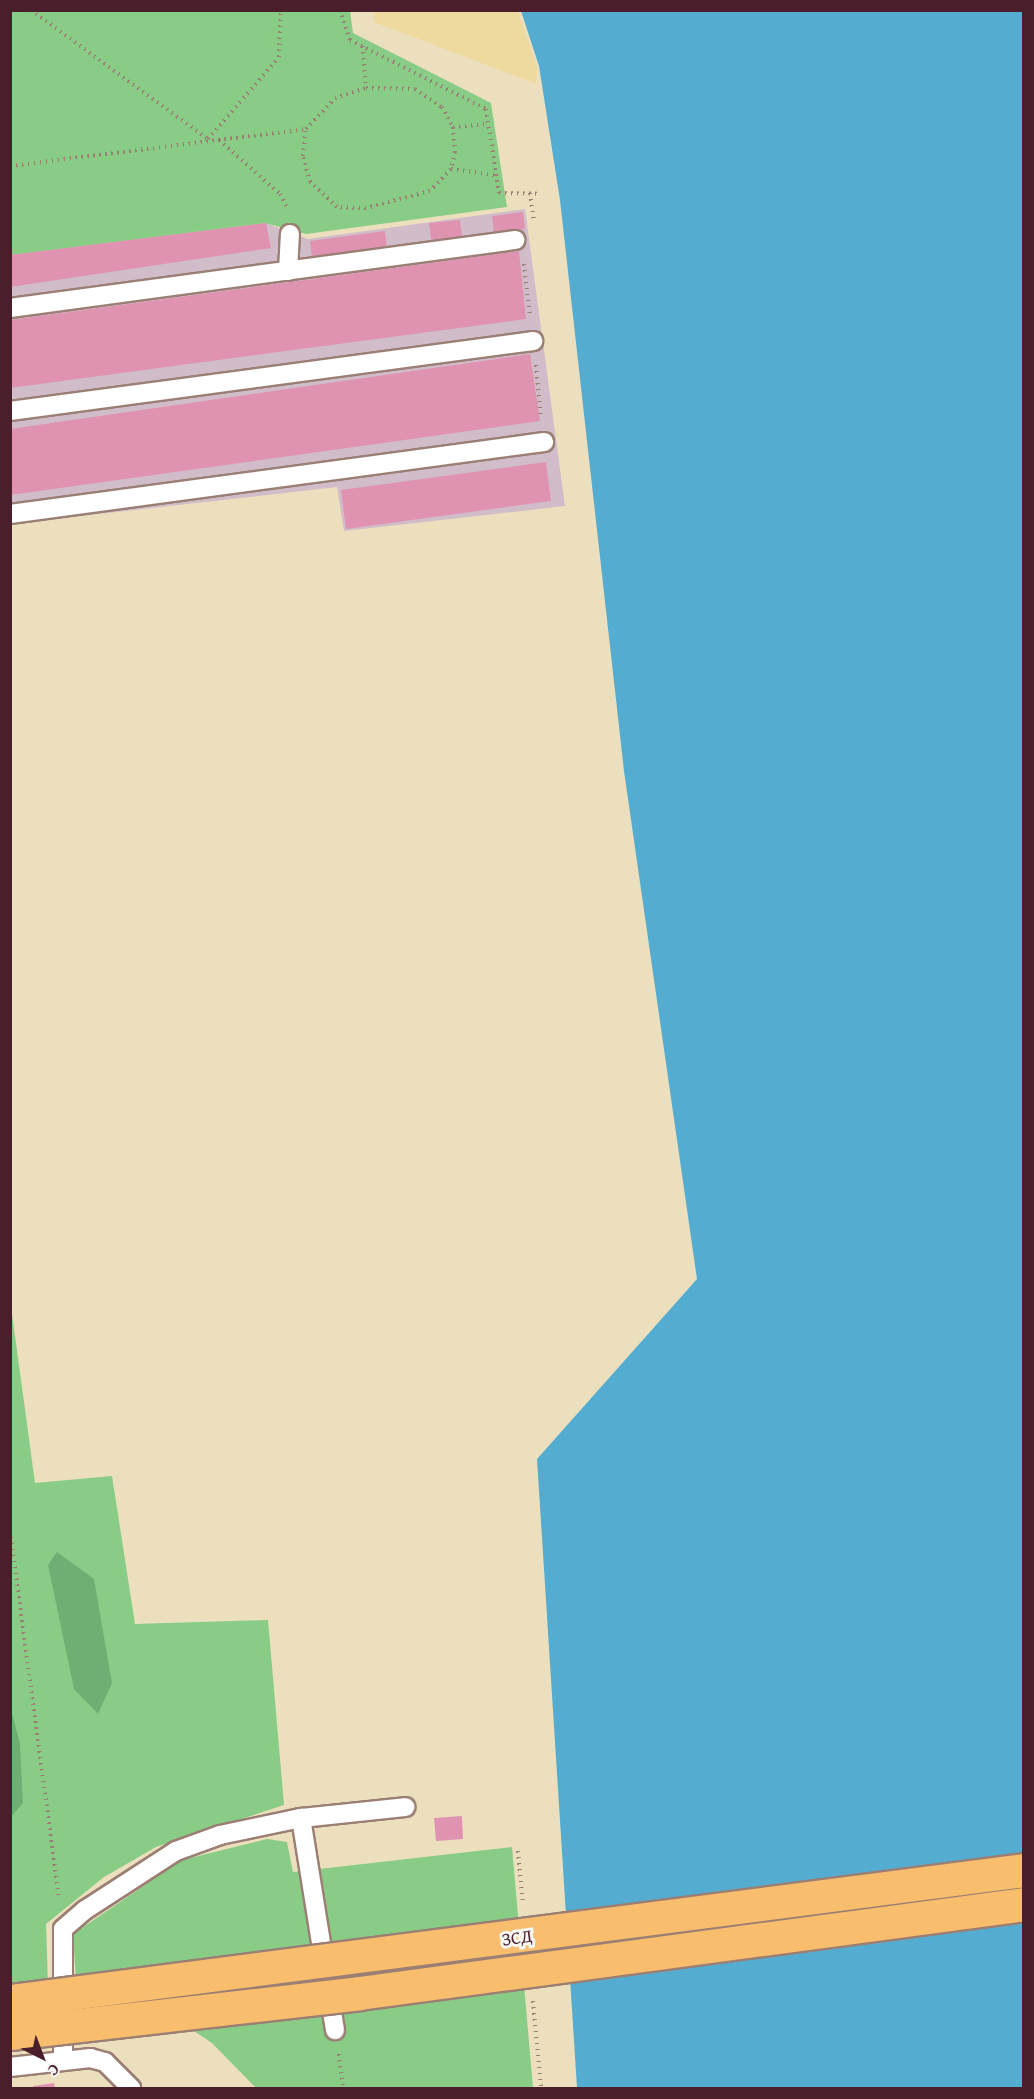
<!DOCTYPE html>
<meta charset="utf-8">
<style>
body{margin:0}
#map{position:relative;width:1034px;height:2099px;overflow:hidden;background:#ecdfbd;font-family:"Gentium Book Plus",serif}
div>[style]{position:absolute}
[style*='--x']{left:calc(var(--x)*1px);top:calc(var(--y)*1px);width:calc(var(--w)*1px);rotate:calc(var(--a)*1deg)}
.industrial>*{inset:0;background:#d1bdca}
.green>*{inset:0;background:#88cc86}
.forest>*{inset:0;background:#6eb073}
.sand>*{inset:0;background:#eeda9e}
.water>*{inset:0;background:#54acd1}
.building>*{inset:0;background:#df93b1}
.path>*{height:4px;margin-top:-2px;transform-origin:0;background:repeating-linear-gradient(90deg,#9b7f74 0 1.5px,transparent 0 6px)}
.roads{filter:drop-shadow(2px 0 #9b7f74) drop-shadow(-2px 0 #9b7f74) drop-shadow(0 2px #9b7f74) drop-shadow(0 -2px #9b7f74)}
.service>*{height:18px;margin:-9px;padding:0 9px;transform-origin:9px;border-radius:9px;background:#fff}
.bridges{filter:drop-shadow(2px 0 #9b7f74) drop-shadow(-2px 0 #9b7f74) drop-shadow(0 2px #9b7f74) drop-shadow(0 -2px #9b7f74)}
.motorway-bridge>*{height:33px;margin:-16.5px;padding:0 16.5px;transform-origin:16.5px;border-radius:16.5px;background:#f9be6d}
span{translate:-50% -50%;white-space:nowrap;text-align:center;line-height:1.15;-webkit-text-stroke:6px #f6f6f2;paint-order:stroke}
.street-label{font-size:18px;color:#4a1f2b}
.frame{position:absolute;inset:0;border:12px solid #4a1f2b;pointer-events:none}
.north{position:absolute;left:12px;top:2027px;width:60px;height:60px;-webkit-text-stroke:4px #f6f6f2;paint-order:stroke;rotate:138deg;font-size:16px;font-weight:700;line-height:24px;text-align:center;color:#4a1f2b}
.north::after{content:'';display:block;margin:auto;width:21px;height:27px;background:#4a1f2b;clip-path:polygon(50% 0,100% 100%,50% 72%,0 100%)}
</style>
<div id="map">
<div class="industrial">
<i style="clip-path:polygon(525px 209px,565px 506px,344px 531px,337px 487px,11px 524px,10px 255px,266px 223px,308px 239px)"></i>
</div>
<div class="green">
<i style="clip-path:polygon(10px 11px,350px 11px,353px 33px,491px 103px,507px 207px,306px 234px,265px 223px,11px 255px)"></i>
<i style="clip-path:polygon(10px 1299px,35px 1483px,112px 1476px,135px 1624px,268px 1620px,284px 1805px,156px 1847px,104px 1877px,46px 1924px,50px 2045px,10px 2049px)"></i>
<i style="clip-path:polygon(267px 1839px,287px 1842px,293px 1872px,512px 1847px,533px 2088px,256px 2088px,212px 2043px,182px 2023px,78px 2012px,73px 1934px,182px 1860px)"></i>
</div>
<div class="forest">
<i style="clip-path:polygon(57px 1552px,94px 1579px,112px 1683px,98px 1714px,74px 1689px,48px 1565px)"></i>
<i style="clip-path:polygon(10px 1706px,20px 1743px,23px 1803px,11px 1817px)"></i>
</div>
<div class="sand">
<i style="clip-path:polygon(373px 11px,518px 11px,537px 67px,536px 84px,374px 22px)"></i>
</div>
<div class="water">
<i style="clip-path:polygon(521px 11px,1023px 11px,1023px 2088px,577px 2088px,537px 1459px,697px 1279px,624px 771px,560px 200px,539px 66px)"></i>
</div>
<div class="building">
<i style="clip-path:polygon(523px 212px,525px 229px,494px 232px,492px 216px)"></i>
<i style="clip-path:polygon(460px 220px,462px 236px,431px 240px,429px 223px)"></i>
<i style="clip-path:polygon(266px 223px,271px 248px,10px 287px,10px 255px)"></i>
<i style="clip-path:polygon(385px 231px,387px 247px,312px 257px,310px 241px)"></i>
<i style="clip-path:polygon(519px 251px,526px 319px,10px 388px,10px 320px)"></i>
<i style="clip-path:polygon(530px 354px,540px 421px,10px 495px,10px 429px)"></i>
<i style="clip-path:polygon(546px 462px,551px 501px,346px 529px,341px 490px)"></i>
<i style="clip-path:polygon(462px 1816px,463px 1839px,436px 1841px,434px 1818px)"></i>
<i style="clip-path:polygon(54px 2083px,55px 2088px,33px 2088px,33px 2086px)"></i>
</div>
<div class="path">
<i style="--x:31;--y:10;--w:219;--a:36.1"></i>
<i style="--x:208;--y:139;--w:108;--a:-49.1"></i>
<i style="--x:279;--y:57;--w:47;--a:-87.6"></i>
<i style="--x:340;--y:10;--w:32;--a:72"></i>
<i style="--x:350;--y:40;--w:153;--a:26.9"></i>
<i style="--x:486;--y:109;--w:85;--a:81.2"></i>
<i style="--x:499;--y:193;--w:39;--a:1"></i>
<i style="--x:363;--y:46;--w:42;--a:85.9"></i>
<i style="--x:366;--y:88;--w:49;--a:1.2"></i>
<i style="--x:415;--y:89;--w:32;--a:34"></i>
<i style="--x:442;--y:107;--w:23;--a:61"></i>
<i style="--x:453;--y:127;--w:25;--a:85"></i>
<i style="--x:455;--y:152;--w:17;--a:103"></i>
<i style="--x:451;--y:169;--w:30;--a:134"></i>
<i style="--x:430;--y:191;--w:66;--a:165.1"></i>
<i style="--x:366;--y:208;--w:29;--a:-178"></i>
<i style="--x:337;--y:207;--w:37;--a:-137"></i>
<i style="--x:310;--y:182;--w:27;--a:-105"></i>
<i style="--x:303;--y:156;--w:27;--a:-84"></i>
<i style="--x:306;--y:129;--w:42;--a:-46.9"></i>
<i style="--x:335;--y:98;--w:33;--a:-18"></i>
<i style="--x:453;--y:127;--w:36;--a:-5"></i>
<i style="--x:219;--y:140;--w:81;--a:41.5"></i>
<i style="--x:280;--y:194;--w:17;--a:62"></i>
<i style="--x:10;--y:166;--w:298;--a:-7.1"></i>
<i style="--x:451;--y:169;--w:44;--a:7.8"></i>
<i style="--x:530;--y:193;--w:29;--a:82"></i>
<i style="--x:524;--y:264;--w:52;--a:83.4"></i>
<i style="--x:536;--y:365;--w:52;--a:84.5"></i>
<i style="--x:10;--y:1531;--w:372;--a:82.4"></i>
<i style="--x:518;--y:1851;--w:53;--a:84.6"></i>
<i style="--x:533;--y:2001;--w:87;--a:84.7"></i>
<i style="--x:339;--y:2054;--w:34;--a:83"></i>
</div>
<div class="roads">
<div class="service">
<i style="--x:288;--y:271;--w:37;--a:-87"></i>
<i style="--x:10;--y:308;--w:510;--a:-7.67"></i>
<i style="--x:10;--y:411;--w:528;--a:-7.62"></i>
<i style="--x:10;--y:514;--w:539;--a:-7.68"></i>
<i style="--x:301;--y:1818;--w:215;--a:80.9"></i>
<i style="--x:63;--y:2059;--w:130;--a:-90"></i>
<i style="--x:63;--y:1929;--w:29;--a:-41"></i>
<i style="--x:85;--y:1910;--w:108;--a:-33"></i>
<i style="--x:176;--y:1851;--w:47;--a:-20"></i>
<i style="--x:220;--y:1835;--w:83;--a:-11.9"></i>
<i style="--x:301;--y:1818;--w:105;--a:-6"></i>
<i style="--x:10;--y:2067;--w:81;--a:-6.4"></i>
<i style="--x:90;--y:2058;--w:16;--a:15"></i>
<i style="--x:105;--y:2062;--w:37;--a:45"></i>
</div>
</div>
<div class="bridges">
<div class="motorway-bridge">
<i style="--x:10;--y:2001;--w:1022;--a:-7.36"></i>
<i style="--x:10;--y:2033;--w:351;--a:-6.5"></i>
<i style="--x:359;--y:1993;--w:671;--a:-7.62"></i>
</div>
</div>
<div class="street-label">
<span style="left:517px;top:1938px;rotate:-8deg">ЗСД</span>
</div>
<div class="frame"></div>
<div class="north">С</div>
</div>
